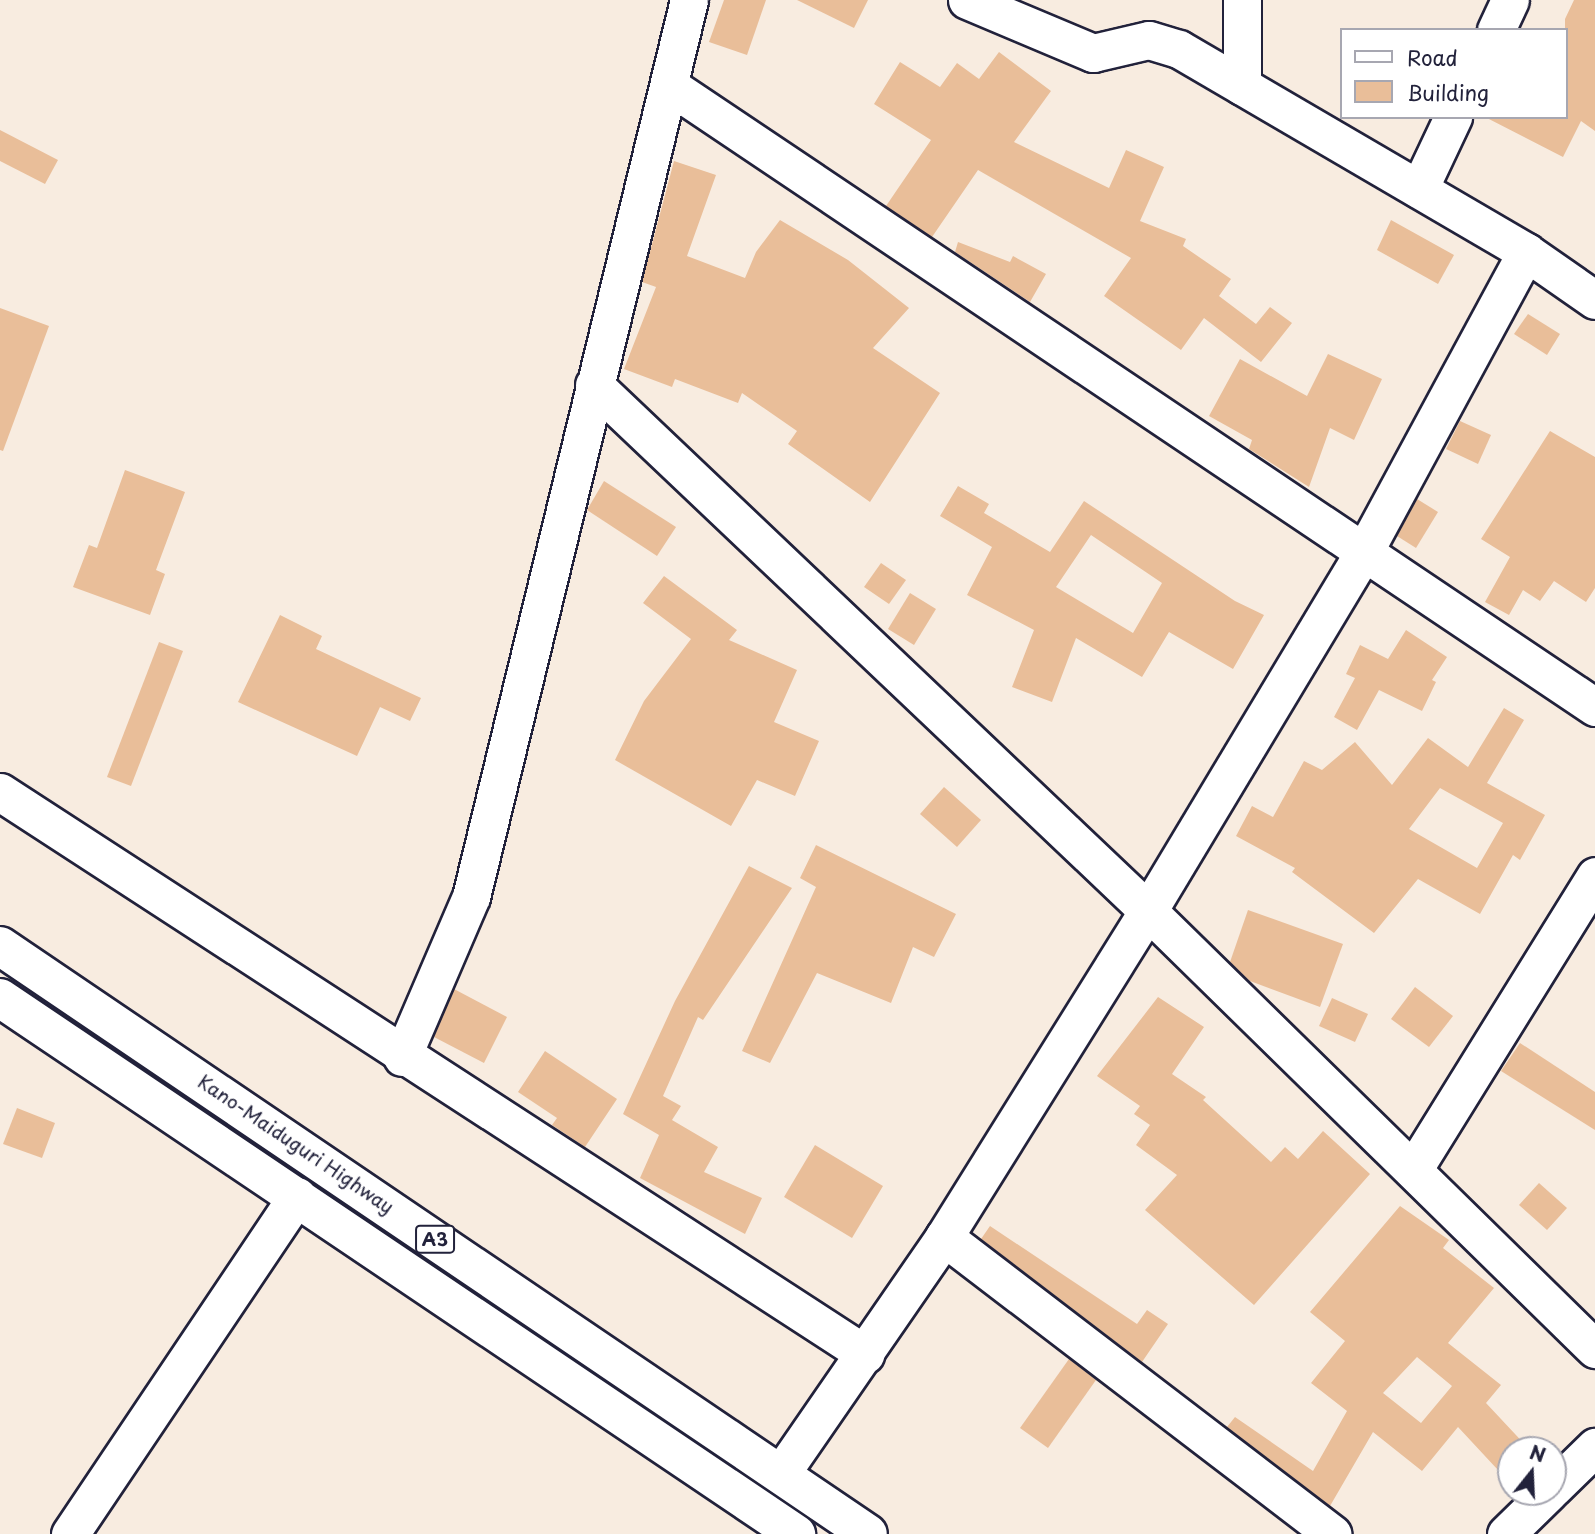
<!DOCTYPE html>
<style>
body{margin:0}
#map{position:relative;width:1595px;height:1534px;overflow:hidden;background:#f8ece0;font-family:"Playpen Sans",sans-serif}
div>[style]{position:absolute}
[style*='--x']{left:calc(var(--x)*1px);top:calc(var(--y)*1px);width:calc(var(--w)*1px);rotate:calc(var(--a)*1deg)}
.building>*{inset:0;background:#e9be99}
.roads{filter:drop-shadow(2px 0 #22223b) drop-shadow(-2px 0 #22223b) drop-shadow(0 2px #22223b) drop-shadow(0 -2px #22223b)}
.street>*{height:37px;margin:-18.5px;padding:0 18.5px;transform-origin:18.5px;border-radius:18.5px;background:#fff}
.highway>*{height:38px;margin:-19px;padding:0 19px;transform-origin:19px;border-radius:19px;background:#fff}
span{translate:-50% -50%;white-space:nowrap;text-align:center;line-height:1.15;-webkit-text-stroke:6px #fff;paint-order:stroke}
.shield-label span{padding:2px 5px;background:#fff;border:2px solid;border-radius:5px;-webkit-text-stroke-width:0}
.shield-label{font-size:18px;color:#22223b;font-weight:700}
.street-label{font-size:19px;color:#22223b}
.legend{position:absolute;left:1340px;top:28px;width:228px;height:91px;box-sizing:border-box;background:#fff;border:2px solid #a7a7b1;margin:0;padding:9px 12px;list-style:none;font-size:21px;color:#22223b}
.legend li{display:flex;align-items:center;gap:14px;height:35px}
.legend b{width:35px;border:2px solid #a7a7b1}
.north{position:absolute;left:1497px;top:1436px;width:70px;height:70px;box-sizing:border-box;background:#fff;border:2px solid #a7a7b1;border-radius:50%;rotate:18deg;font-size:19px;font-weight:700;line-height:28px;text-align:center;color:#22223b}
.north::after{content:'';display:block;margin:auto;width:24px;height:32px;background:#22223b;clip-path:polygon(50% 0,100% 100%,50% 72%,0 100%)}
</style>
<div id="map">
<div class="building">
<i style="clip-path:polygon(724px 0,766px 0,747px 55px,709px 42px)"></i>
<i style="clip-path:polygon(797px 0,868px 0,854px 28px)"></i>
<i style="clip-path:polygon(1574px 0,1595px 0,1595px 131px,1581px 121px,1563px 157px,1485px 117px,1565px 117px,1565px 19px)"></i>
<i style="clip-path:polygon(999px 52px,1051px 91px,1014px 142px,1109px 188px,1126px 150px,1164px 167px,1140px 221px,1186px 239px,1183px 246px,1231px 279px,1219px 296px,1256px 324px,1270px 307px,1292px 323px,1261px 362px,1204px 318px,1181px 350px,1104px 296px,1131px 258px,978px 170px,932px 237px,886px 206px,931px 140px,874px 104px,900px 62px,940px 87px,957px 63px,979px 79px)"></i>
<i style="clip-path:polygon(0 130px,58px 160px,45px 184px,0 161px)"></i>
<i style="clip-path:polygon(674px 161px,716px 175px,687px 256px,745px 278px,756px 252px,780px 220px,848px 260px,909px 308px,873px 348px,940px 393px,870px 502px,788px 444px,797px 431px,742px 393px,738px 403px,675px 379px,672px 387px,624px 369px,656px 287px,642px 282px)"></i>
<i style="clip-path:polygon(1391px 220px,1454px 255px,1438px 284px,1377px 250px)"></i>
<i style="clip-path:polygon(958px 242px,1010px 262px,1013px 256px,1046px 274px,1030px 302px,955px 252px)"></i>
<i style="clip-path:polygon(0 308px,49px 326px,3px 451px,0 450px)"></i>
<i style="clip-path:polygon(1528px 314px,1560px 334px,1547px 355px,1514px 334px)"></i>
<i style="clip-path:polygon(1328px 354px,1382px 379px,1354px 440px,1330px 428px,1309px 487px,1249px 449px,1252px 440px,1209px 416px,1240px 359px,1307px 396px)"></i>
<i style="clip-path:polygon(1460px 421px,1491px 435px,1478px 464px,1446px 449px)"></i>
<i style="clip-path:polygon(1550px 431px,1595px 457px,1595px 588px,1586px 602px,1554px 581px,1540px 601px,1523px 590px,1509px 615px,1485px 602px,1510px 557px,1481px 539px)"></i>
<i style="clip-path:polygon(125px 470px,185px 492px,156px 570px,165px 574px,150px 615px,73px 587px,89px 545px,97px 548px)"></i>
<i style="clip-path:polygon(604px 481px,676px 527px,657px 556px,587px 510px)"></i>
<i style="clip-path:polygon(evenodd,958px 486px,989px 504px,984px 513px,1050px 552px,1084px 501px,1235px 601px,1264px 615px,1233px 669px,1169px 632px,1142px 677px,1076px 638px,1052px 702px,1012px 687px,1034px 630px,967px 595px,992px 547px,940px 516px,958px 486px,1091px 535px,1162px 583px,1133px 633px,1056px 587px,1091px 535px)"></i>
<i style="clip-path:polygon(1417px 499px,1438px 512px,1416px 548px,1397px 536px)"></i>
<i style="clip-path:polygon(881px 563px,906px 580px,889px 604px,864px 587px)"></i>
<i style="clip-path:polygon(664px 576px,737px 630px,729px 640px,797px 670px,774px 722px,819px 741px,795px 796px,757px 780px,731px 826px,615px 760px,644px 701px,691px 639px,643px 603px)"></i>
<i style="clip-path:polygon(910px 593px,936px 609px,914px 645px,888px 629px)"></i>
<i style="clip-path:polygon(280px 615px,322px 636px,316px 649px,421px 698px,410px 721px,380px 707px,357px 756px,238px 702px)"></i>
<i style="clip-path:polygon(1406px 630px,1447px 657px,1432px 680px,1436px 682px,1422px 711px,1379px 690px,1357px 730px,1334px 717px,1355px 678px,1346px 674px,1360px 645px,1388px 659px)"></i>
<i style="clip-path:polygon(159px 642px,183px 651px,131px 786px,107px 777px)"></i>
<i style="clip-path:polygon(evenodd,1504px 708px,1524px 720px,1487px 783px,1545px 815px,1520px 860px,1513px 855px,1480px 914px,1418px 879px,1374px 933px,1292px 872px,1295px 868px,1236px 836px,1252px 806px,1273px 817px,1304px 761px,1322px 770px,1355px 742px,1392px 785px,1428px 738px,1468px 767px,1504px 708px,1440px 788px,1503px 823px,1477px 868px,1409px 829px,1440px 788px)"></i>
<i style="clip-path:polygon(944px 787px,981px 820px,957px 847px,920px 814px)"></i>
<i style="clip-path:polygon(816px 845px,956px 914px,934px 957px,913px 947px,891px 1003px,817px 973px,770px 1063px,742px 1051px,816px 887px,800px 878px)"></i>
<i style="clip-path:polygon(749px 866px,792px 888px,703px 1020px,698px 1017px,663px 1096px,681px 1106px,672px 1120px,718px 1147px,704px 1172px,762px 1198px,745px 1234px,640px 1178px,659px 1135px,623px 1114px,675px 1001px)"></i>
<i style="clip-path:polygon(1248px 910px,1343px 944px,1320px 1007px,1250px 981px,1230px 962px)"></i>
<i style="clip-path:polygon(1415px 987px,1453px 1016px,1429px 1047px,1391px 1019px)"></i>
<i style="clip-path:polygon(454px 989px,507px 1017px,484px 1063px,434px 1037px)"></i>
<i style="clip-path:polygon(1158px 997px,1204px 1027px,1172px 1074px,1206px 1097px,1203px 1100px,1271px 1162px,1285px 1147px,1298px 1159px,1323px 1131px,1370px 1174px,1254px 1305px,1145px 1210px,1177px 1175px,1136px 1145px,1150px 1125px,1134px 1114px,1140px 1106px,1097px 1076px)"></i>
<i style="clip-path:polygon(1332px 998px,1368px 1014px,1355px 1042px,1319px 1026px)"></i>
<i style="clip-path:polygon(1520px 1043px,1595px 1092px,1595px 1130px,1501px 1071px)"></i>
<i style="clip-path:polygon(545px 1051px,617px 1099px,585px 1147px,552px 1125px,557px 1118px,518px 1092px)"></i>
<i style="clip-path:polygon(17px 1108px,55px 1123px,42px 1158px,3px 1144px)"></i>
<i style="clip-path:polygon(815px 1145px,883px 1186px,852px 1238px,784px 1197px)"></i>
<i style="clip-path:polygon(1539px 1183px,1567px 1208px,1547px 1230px,1519px 1205px)"></i>
<i style="clip-path:polygon(evenodd,1400px 1206px,1449px 1240px,1443px 1248px,1494px 1288px,1448px 1343px,1501px 1385px,1486px 1403px,1530px 1450px,1511px 1450px,1511px 1484px,1458px 1427px,1422px 1471px,1373px 1432px,1330px 1506px,1227px 1427px,1235px 1417px,1313px 1471px,1347px 1411px,1311px 1383px,1345px 1341px,1310px 1312px,1400px 1206px,1417px 1357px,1452px 1386px,1421px 1423px,1383px 1393px,1417px 1357px)"></i>
<i style="clip-path:polygon(990px 1226px,1137px 1324px,1147px 1310px,1168px 1324px,1142px 1362px,981px 1239px)"></i>
<i style="clip-path:polygon(1069px 1359px,1096px 1380px,1048px 1448px,1020px 1428px)"></i>
</div>
<div class="roads">
<div class="street">
<i style="--x:967;--y:0;--w:137;--a:22.8"></i>
<i style="--x:1093;--y:53;--w:57;--a:-13.1"></i>
<i style="--x:1149;--y:40;--w:31;--a:17"></i>
<i style="--x:1179;--y:49;--w:402;--a:30.3"></i>
<i style="--x:1526;--y:252;--w:84;--a:34.8"></i>
<i style="--x:1496;--y:30;--w:33;--a:-65"></i>
<i style="--x:670;--y:86;--w:1114;--a:33.88"></i>
<i style="--x:1242;--y:86;--w:86;--a:-90"></i>
<i style="--x:1419;--y:189;--w:80;--a:-64.7"></i>
<i style="--x:594;--y:385;--w:764;--a:43.51"></i>
<i style="--x:1148;--y:911;--w:626;--a:44.42"></i>
<i style="--x:0;--y:792;--w:1032;--a:33.01"></i>
<i style="--x:402;--y:1057;--w:174;--a:-66.7"></i>
<i style="--x:471;--y:897;--w:923;--a:-76.34"></i>
<i style="--x:1413;--y:1170;--w:346;--a:-58.2"></i>
<i style="--x:944;--y:1237;--w:489;--a:37.4"></i>
<i style="--x:782;--y:1472;--w:285;--a:-55.4"></i>
<i style="--x:944;--y:1237;--w:385;--a:-58"></i>
<i style="--x:1148;--y:911;--w:419;--a:-59"></i>
<i style="--x:1364;--y:552;--w:341;--a:-61.6"></i>
<i style="--x:1553;--y:1488;--w:59;--a:-44.3"></i>
<i style="--x:70;--y:1534;--w:407;--a:-56.1"></i>
<i style="--x:1506;--y:1534;--w:60;--a:-44.3"></i>
</div>
<div class="highway">
<i style="--x:0;--y:946;--w:1048;--a:34.11"></i>
<i style="--x:0;--y:998;--w:960;--a:33.96"></i>
</div>
</div>
<div class="shield-label">
<span style="left:435px;top:1239px">A3</span>
</div>
<div class="street-label">
<span style="left:296px;top:1144px;rotate:34deg">Kano-Maiduguri Highway</span>
</div>
<ul class="legend">
<li><b style="height:9px;background:#fff"></b>Road</li>
<li><b style="height:19px;background:#e9be99"></b>Building</li>
</ul>
<div class="north">N</div>
</div>
